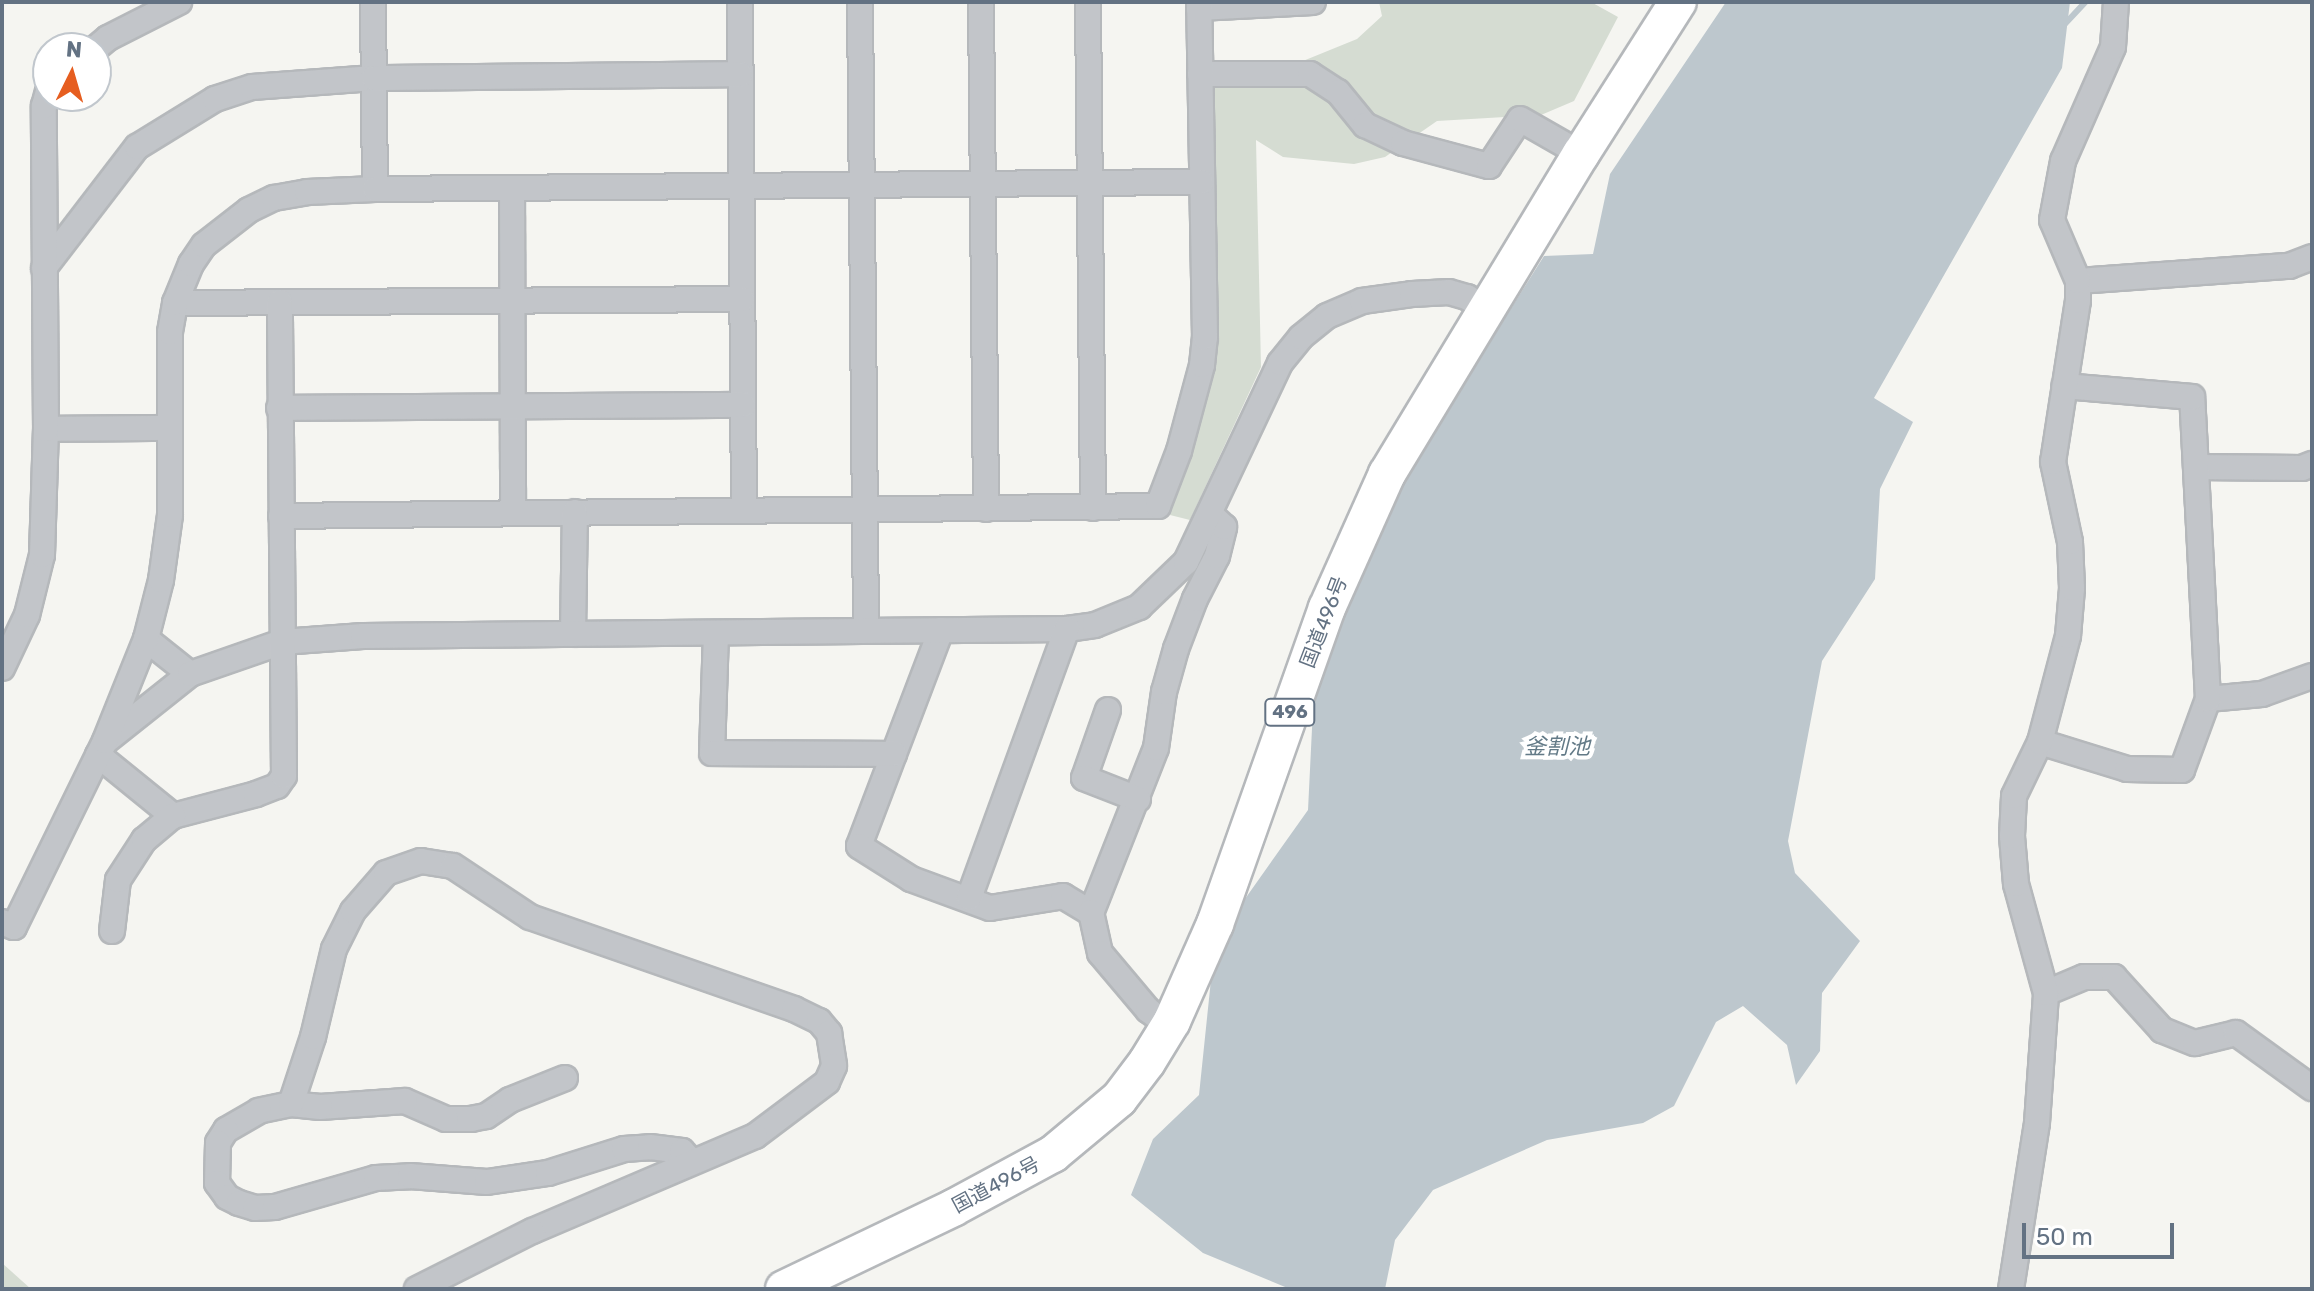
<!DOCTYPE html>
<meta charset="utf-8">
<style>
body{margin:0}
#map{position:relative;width:2314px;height:1291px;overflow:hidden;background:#f5f5f1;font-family:Rubik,"Noto Sans JP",sans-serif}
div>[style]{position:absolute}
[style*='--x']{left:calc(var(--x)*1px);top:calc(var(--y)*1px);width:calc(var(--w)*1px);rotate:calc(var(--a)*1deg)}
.green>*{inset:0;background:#d5dcd2}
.water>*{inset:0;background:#bdc7cd}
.stream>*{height:6px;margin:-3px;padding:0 3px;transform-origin:3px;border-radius:3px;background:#bdc7cd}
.roads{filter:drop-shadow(2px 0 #b5b8bb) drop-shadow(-2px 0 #b5b8bb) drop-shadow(0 2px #b5b8bb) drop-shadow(0 -2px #b5b8bb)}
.minor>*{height:24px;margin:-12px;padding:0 12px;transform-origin:12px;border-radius:12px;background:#c2c5c9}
.highway>*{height:36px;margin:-18px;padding:0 18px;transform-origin:18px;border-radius:18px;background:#fff}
span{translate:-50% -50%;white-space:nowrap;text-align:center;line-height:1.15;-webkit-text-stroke:8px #fff;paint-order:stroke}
.shield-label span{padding:2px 6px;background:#fff;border:2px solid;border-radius:6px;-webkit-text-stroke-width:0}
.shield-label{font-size:18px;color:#637283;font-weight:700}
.street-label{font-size:20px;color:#637283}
.water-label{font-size:22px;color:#637a87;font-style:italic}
.frame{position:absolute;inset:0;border:4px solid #637283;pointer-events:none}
.north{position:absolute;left:32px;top:32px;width:80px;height:80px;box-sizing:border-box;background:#fff;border:2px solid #c1c7cd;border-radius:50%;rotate:5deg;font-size:22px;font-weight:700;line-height:32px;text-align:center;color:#637283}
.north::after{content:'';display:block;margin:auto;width:28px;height:36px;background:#e65e20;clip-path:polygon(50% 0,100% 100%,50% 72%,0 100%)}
.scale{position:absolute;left:2022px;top:1223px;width:152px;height:36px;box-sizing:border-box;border:4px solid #637283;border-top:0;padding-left:10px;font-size:24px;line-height:28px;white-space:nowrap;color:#637283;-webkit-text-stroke:6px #fff;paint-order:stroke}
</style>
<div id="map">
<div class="green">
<i style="clip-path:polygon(1379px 2px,1591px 2px,1618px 17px,1574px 101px,1541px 115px,1437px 121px,1385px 157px,1354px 164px,1283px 157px,1256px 140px,1261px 367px,1190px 520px,1166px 514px,1210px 368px,1211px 72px,1298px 63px,1357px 39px,1382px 16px)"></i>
<i style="clip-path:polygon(2px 1263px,31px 1289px,2px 1289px)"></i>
</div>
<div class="water">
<i style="clip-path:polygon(1726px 2px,2070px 2px,2062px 68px,1874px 398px,1913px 422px,1880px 489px,1875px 579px,1822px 661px,1788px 841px,1795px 873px,1860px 941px,1822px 993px,1820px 1051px,1796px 1085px,1787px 1045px,1743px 1006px,1716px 1022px,1674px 1106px,1643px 1123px,1547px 1140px,1433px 1190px,1395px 1240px,1385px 1289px,1290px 1289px,1203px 1253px,1131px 1195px,1153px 1139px,1199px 1095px,1212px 970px,1235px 913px,1308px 810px,1314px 688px,1393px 495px,1544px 256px,1593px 254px,1610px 174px)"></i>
</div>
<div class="stream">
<i style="--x:2063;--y:26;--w:33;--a:-47"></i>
</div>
<div class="roads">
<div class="minor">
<i style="--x:373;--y:2;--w:187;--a:89.4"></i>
<i style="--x:740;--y:2;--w:507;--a:89.55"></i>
<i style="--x:860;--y:2;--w:628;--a:89.45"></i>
<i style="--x:981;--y:2;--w:507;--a:89.43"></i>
<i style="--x:1088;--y:2;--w:506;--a:89.43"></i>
<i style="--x:1199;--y:8;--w:114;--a:-3"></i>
<i style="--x:96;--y:48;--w:16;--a:-40"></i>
<i style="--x:108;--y:38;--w:80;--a:-26.9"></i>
<i style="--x:1200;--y:74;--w:110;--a:0"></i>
<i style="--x:1310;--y:74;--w:33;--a:33"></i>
<i style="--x:1338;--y:92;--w:43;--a:50.7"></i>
<i style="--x:1365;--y:125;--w:42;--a:25.3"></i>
<i style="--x:1403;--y:143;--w:89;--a:15"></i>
<i style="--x:1489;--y:166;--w:56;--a:-56.6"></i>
<i style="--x:1520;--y:119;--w:70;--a:29.8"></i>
<i style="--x:512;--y:188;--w:324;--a:89.8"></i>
<i style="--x:44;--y:268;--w:153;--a:-52.5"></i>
<i style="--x:137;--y:147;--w:92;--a:-31.6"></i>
<i style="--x:215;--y:99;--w:39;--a:-18"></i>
<i style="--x:252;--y:87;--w:122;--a:-4.2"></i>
<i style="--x:374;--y:78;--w:366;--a:-0.6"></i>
<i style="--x:2078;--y:281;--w:212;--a:-4.1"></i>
<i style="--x:2289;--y:266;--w:25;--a:-21"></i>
<i style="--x:175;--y:303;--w:567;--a:-0.4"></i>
<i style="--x:279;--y:408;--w:464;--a:-0.4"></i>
<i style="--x:46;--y:429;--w:124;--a:-0.5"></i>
<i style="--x:2196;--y:467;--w:106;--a:0.5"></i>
<i style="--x:2302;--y:468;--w:11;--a:-22"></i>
<i style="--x:281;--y:516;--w:877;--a:-0.65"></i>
<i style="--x:1158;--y:506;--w:59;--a:-69.1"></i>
<i style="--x:1179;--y:451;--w:89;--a:-75"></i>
<i style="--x:1202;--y:365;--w:28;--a:-84"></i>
<i style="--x:1205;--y:337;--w:335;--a:-91"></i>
<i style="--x:941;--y:630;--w:231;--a:110.8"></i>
<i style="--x:859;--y:846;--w:62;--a:32.4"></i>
<i style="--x:911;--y:879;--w:84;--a:20.2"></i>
<i style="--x:990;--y:908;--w:74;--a:-9.3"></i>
<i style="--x:1063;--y:896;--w:33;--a:31"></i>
<i style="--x:1091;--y:913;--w:177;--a:-68.5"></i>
<i style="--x:1156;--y:748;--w:57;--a:-81.9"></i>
<i style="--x:1164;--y:692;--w:45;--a:-74.4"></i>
<i style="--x:1176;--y:649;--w:53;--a:-69.2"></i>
<i style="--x:1195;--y:599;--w:48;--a:-62.9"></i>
<i style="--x:1217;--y:556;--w:30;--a:-76"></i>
<i style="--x:1224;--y:527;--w:19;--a:-137"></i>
<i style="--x:716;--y:633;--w:120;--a:91.9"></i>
<i style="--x:712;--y:753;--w:182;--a:0.3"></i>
<i style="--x:573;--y:634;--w:122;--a:-89.1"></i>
<i style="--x:146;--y:639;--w:56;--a:38.5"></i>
<i style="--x:2;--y:668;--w:59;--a:-64.7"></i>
<i style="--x:27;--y:615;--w:62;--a:-76"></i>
<i style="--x:42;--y:555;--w:126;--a:-88.2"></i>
<i style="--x:46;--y:429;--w:323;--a:-90.4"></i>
<i style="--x:44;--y:106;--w:16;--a:-75"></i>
<i style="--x:2208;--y:699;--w:54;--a:-5.3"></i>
<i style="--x:2262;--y:694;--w:53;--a:-19.8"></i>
<i style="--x:1108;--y:710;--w:72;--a:109.4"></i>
<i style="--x:1084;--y:778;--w:58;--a:21.3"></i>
<i style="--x:107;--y:740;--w:106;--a:-38.5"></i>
<i style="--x:190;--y:674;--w:97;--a:-19.2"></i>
<i style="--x:282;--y:642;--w:81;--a:-4.2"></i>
<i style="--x:363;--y:636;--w:704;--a:-0.57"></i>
<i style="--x:1067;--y:629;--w:28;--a:-8"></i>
<i style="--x:1095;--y:625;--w:48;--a:-22.2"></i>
<i style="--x:1139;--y:607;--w:65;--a:-43.8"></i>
<i style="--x:1186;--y:562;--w:220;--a:-64.7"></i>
<i style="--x:1280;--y:363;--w:33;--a:-51"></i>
<i style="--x:1301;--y:337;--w:33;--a:-39"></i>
<i style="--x:1327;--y:316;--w:38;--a:-23"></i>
<i style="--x:1362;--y:301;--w:50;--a:-8"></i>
<i style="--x:1412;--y:294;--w:37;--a:-3"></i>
<i style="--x:1449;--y:292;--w:19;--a:16"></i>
<i style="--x:1467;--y:297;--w:22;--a:34"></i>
<i style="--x:2040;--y:742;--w:91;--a:17.2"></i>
<i style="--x:2127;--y:769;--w:55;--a:1"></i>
<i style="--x:2182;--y:770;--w:76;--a:-69.9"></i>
<i style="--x:2208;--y:699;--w:302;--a:-93"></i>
<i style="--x:2192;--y:397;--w:128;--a:-175.1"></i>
<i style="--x:98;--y:755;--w:97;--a:39.1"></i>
<i style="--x:173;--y:816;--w:86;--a:-14.8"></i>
<i style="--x:256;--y:794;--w:22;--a:-21"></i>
<i style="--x:277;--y:786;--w:12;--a:-55"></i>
<i style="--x:284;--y:776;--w:474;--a:-90.5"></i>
<i style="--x:969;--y:898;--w:286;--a:-70"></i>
<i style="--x:1091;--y:912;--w:42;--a:77.6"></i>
<i style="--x:1100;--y:953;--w:75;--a:49.9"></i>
<i style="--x:1148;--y:1010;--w:26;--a:37"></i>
<i style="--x:2;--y:922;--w:13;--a:23"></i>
<i style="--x:14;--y:927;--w:207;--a:-63.9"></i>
<i style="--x:105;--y:741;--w:110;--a:-68.1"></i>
<i style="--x:146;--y:639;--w:61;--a:-75.7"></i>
<i style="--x:161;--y:580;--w:66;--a:-82.1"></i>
<i style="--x:170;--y:515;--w:183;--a:-90"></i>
<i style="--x:170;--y:332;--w:29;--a:-80"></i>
<i style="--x:175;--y:303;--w:42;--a:-67.7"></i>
<i style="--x:191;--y:264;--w:23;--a:-56"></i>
<i style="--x:204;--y:245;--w:57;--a:-37.9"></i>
<i style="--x:249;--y:210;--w:28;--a:-26"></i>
<i style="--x:274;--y:198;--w:34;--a:-10"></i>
<i style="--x:307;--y:192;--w:68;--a:-2.5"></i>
<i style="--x:375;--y:189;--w:826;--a:-0.49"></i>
<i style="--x:112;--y:931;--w:51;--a:-83.3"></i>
<i style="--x:118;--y:880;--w:48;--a:-57"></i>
<i style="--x:144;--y:840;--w:38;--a:-40"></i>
<i style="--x:2046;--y:993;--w:41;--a:-22.8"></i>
<i style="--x:2084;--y:977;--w:30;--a:0"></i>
<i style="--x:2114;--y:977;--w:72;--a:47.8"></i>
<i style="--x:2162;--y:1030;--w:35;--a:22"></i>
<i style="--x:2195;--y:1043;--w:42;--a:-13.7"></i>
<i style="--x:2236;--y:1033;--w:94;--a:35.9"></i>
<i style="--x:565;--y:1078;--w:59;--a:158.2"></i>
<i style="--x:510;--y:1100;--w:29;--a:146"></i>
<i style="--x:486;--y:1116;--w:15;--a:169"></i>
<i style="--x:471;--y:1119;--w:25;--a:180"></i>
<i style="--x:446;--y:1119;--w:45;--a:-156.3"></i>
<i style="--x:405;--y:1101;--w:85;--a:176"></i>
<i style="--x:320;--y:1107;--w:29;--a:-174"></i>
<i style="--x:291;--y:1104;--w:33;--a:168"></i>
<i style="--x:259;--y:1111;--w:38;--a:150"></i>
<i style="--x:226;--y:1130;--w:15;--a:122"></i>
<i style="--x:218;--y:1143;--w:40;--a:91.4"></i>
<i style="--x:217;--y:1183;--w:17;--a:54"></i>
<i style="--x:227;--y:1197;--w:13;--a:27"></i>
<i style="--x:239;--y:1203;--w:17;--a:17"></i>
<i style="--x:255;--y:1208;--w:20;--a:-3"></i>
<i style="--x:275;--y:1207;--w:105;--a:-16"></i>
<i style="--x:376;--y:1178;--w:34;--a:-3"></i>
<i style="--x:410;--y:1176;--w:77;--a:4.5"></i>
<i style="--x:487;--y:1182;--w:62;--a:-8.4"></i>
<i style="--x:548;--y:1173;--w:80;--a:-17.5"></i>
<i style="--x:624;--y:1149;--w:26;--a:-4"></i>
<i style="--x:650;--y:1147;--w:32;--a:7"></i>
<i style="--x:682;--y:1151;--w:15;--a:48"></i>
<i style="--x:291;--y:1104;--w:71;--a:-71.8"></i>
<i style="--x:313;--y:1037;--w:90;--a:-76.6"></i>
<i style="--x:334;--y:949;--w:42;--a:-63.4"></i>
<i style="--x:353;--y:911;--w:50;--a:-49"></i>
<i style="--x:386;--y:873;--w:37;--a:-19"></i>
<i style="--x:421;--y:861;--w:32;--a:9"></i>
<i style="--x:453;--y:866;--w:92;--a:33.5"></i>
<i style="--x:530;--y:917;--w:280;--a:19.2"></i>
<i style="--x:794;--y:1009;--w:28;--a:26"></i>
<i style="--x:819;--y:1021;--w:16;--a:50"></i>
<i style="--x:829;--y:1033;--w:33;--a:81"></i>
<i style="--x:834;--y:1066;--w:17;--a:114"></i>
<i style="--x:827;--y:1082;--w:90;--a:143.1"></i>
<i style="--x:755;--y:1136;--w:242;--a:156.9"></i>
<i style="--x:532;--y:1231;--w:129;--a:153.2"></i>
<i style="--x:2011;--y:1289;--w:168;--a:-81.1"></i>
<i style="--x:2037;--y:1123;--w:130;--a:-86"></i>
<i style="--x:2046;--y:993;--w:113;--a:-105.4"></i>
<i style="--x:2016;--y:884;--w:48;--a:-94.8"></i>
<i style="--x:2012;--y:836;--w:40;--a:-87.1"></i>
<i style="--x:2014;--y:796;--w:60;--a:-64.3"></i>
<i style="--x:2040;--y:742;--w:110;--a:-75.2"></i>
<i style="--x:2068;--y:636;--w:48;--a:-85.2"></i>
<i style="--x:2072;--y:588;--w:46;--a:-92.5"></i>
<i style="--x:2070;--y:542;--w:82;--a:-102"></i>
<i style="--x:2053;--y:462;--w:163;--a:-81.2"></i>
<i style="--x:2078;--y:301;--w:20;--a:-90"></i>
<i style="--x:2078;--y:281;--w:66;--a:-113.1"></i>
<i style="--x:2052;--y:220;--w:60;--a:-79.4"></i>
<i style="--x:2063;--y:161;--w:124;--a:-66.3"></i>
<i style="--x:2113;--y:47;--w:45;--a:-86.2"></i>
</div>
<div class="highway">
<i style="--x:784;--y:1289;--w:187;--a:-25.6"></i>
<i style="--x:953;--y:1208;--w:114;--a:-28.4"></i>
<i style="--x:1053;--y:1154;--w:86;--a:-39.8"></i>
<i style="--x:1119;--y:1099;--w:46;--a:-52.9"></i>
<i style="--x:1147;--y:1062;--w:48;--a:-58.6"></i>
<i style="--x:1172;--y:1021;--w:106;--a:-66.1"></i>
<i style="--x:1215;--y:924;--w:335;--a:-70.5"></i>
<i style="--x:1327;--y:608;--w:147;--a:-65.9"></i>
<i style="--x:1387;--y:474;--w:374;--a:-58.8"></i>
<i style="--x:1581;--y:154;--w:180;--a:-57.5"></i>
</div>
</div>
<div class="shield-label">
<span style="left:1290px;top:712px">496</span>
</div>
<div class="street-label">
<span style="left:1324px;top:622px;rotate:-69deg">国道496号</span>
<span style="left:996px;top:1185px;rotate:-28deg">国道496号</span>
</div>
<div class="water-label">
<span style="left:1557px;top:747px">釜割池</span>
</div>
<div class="frame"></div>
<div class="north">N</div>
<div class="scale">50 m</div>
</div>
